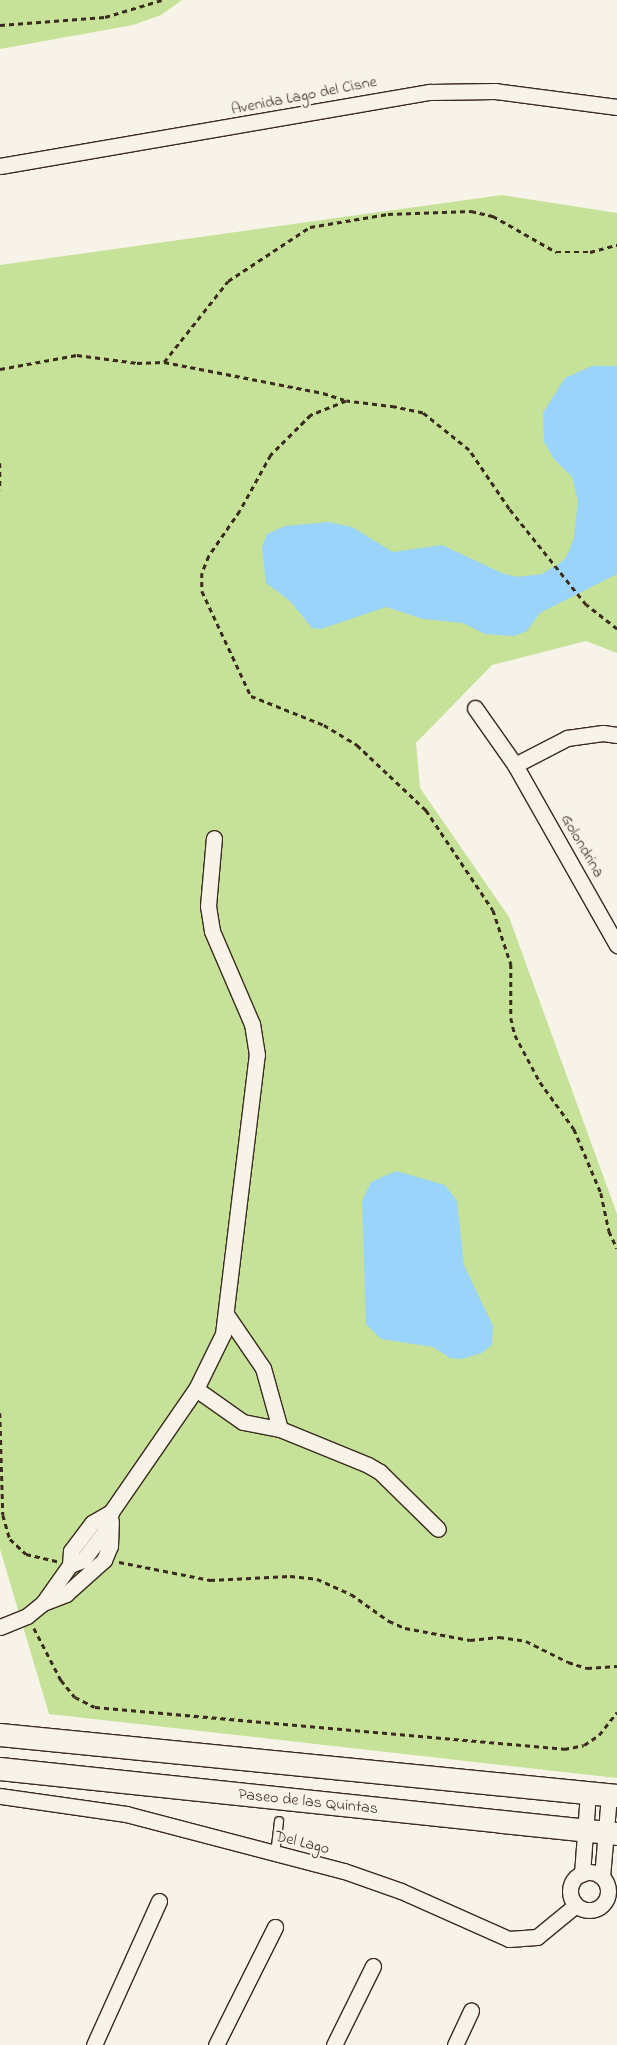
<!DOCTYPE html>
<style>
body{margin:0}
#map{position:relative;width:617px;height:2045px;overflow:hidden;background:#f7f3e8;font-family:"Indie Flower",sans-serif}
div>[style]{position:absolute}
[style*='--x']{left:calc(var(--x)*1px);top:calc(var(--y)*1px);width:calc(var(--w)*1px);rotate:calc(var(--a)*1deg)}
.green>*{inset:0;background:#c6e198}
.water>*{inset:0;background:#9ad4fa}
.path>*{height:2.5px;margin-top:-1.25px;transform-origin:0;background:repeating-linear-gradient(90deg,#3b2a1e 0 5px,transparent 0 9px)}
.roads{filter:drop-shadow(1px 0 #3b2a1e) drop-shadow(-1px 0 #3b2a1e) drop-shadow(0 1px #3b2a1e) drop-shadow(0 -1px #3b2a1e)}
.lane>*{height:8px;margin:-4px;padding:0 4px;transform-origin:4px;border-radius:4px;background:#f7f3e8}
.street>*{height:15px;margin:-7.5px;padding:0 7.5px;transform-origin:7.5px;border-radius:7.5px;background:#f7f3e8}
.street>.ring{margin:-7.5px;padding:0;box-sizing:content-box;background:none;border:15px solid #f7f3e8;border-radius:50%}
.secondary>*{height:22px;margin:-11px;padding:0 11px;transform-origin:11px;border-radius:11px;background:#f7f3e8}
span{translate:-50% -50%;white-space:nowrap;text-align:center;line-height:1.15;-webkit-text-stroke:4px #f7f3e8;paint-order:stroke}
.street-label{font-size:16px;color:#3b2a1e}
</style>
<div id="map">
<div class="green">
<i style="clip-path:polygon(0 0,182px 0,161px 15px,133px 25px,0 49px)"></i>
<i style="clip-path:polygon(502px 195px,617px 213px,617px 653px,586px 641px,492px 665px,416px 743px,420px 788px,509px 917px,617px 1214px,617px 1778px,49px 1714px,0 1549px,0 265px)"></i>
</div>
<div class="water">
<i style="clip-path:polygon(592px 366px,617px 366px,617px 574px,540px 613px,527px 631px,514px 636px,485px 634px,463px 623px,423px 619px,386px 607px,321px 629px,312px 628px,290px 601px,266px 583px,262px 548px,267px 534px,285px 526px,328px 522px,352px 527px,393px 552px,442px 545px,504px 574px,518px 577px,542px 574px,560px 563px,567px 556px,574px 538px,578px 501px,572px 477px,554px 459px,544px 442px,543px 413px,565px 378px)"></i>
<i style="clip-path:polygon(396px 1171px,445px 1185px,457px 1201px,464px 1265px,493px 1326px,492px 1345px,482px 1353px,462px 1359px,450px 1358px,433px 1347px,381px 1339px,366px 1324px,362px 1201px,371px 1182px)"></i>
</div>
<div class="path">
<i style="--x:0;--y:25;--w:105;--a:-4.4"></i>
<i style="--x:105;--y:17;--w:59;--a:-16.6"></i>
<i style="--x:164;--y:362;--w:103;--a:-51.7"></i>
<i style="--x:228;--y:281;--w:98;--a:-33.4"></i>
<i style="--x:310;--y:227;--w:79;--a:-9.5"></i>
<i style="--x:388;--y:214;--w:83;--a:-2.1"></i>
<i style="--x:471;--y:211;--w:23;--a:13"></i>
<i style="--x:493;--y:216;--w:73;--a:29.7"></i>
<i style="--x:556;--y:252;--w:34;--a:0"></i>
<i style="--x:590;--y:252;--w:28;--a:-15"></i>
<i style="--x:0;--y:369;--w:78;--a:-10.3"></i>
<i style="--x:77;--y:355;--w:61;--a:7.6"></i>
<i style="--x:137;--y:363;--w:27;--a:-2"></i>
<i style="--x:164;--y:362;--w:162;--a:11"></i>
<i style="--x:323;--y:393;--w:22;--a:18"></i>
<i style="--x:0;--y:463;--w:27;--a:90"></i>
<i style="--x:617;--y:629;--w:39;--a:-142"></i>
<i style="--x:586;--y:605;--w:123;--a:-128.7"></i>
<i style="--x:509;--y:509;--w:71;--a:-124.1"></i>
<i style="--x:469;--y:450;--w:59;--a:-141.2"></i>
<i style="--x:423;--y:413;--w:29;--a:-168"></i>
<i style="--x:395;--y:407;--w:49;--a:-173"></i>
<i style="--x:346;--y:401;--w:38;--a:158"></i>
<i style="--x:311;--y:415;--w:57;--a:135"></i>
<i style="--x:271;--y:455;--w:64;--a:119"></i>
<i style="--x:240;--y:511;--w:55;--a:124.6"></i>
<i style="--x:209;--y:556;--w:18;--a:112"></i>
<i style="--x:202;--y:573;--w:18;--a:90"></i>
<i style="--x:202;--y:591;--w:116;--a:65"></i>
<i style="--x:251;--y:696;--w:79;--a:21.7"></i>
<i style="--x:324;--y:725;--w:39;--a:31"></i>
<i style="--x:357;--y:745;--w:95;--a:43.3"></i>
<i style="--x:426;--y:810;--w:120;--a:56.2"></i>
<i style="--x:493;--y:910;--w:57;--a:71.6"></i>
<i style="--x:511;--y:964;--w:54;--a:90"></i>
<i style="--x:511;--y:1018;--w:17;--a:77"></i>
<i style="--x:515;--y:1035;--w:53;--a:62"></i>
<i style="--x:540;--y:1082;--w:58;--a:54.1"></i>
<i style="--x:574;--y:1129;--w:69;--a:67.1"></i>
<i style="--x:601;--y:1193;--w:39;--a:78"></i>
<i style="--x:609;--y:1231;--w:19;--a:65"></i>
<i style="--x:0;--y:1413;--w:102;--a:88.3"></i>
<i style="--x:3;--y:1515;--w:25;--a:74"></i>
<i style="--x:10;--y:1539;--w:22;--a:43"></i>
<i style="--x:26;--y:1554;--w:32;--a:13"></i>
<i style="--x:119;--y:1562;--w:93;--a:11.2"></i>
<i style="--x:210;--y:1580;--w:80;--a:-2.9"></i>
<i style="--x:290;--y:1576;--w:27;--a:6"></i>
<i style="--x:317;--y:1579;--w:37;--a:24"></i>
<i style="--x:351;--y:1594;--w:47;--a:35.4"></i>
<i style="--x:389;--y:1621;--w:17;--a:24"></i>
<i style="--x:405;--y:1628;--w:66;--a:10.5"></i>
<i style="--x:470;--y:1640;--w:29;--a:-6"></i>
<i style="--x:499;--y:1637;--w:27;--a:8"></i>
<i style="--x:526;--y:1641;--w:47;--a:26.6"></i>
<i style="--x:568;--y:1662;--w:20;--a:18"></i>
<i style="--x:587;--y:1668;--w:30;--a:-4"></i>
<i style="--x:34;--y:1628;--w:59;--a:62.6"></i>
<i style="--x:61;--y:1680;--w:22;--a:51"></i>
<i style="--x:75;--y:1697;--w:22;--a:27"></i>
<i style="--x:95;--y:1707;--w:471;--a:5.1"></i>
<i style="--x:564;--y:1749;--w:20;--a:-11"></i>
<i style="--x:584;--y:1745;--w:18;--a:-34"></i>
<i style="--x:599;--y:1735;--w:29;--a:-52"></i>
</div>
<div class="roads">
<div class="lane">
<i style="--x:275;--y:1854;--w:33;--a:-83"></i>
</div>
<div class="street">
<i style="--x:0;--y:166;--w:436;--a:-9.8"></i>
<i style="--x:430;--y:92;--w:65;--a:-0.9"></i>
<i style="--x:495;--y:91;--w:123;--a:7.5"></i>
<i style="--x:475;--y:708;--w:70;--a:54.9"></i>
<i style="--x:515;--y:765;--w:207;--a:60.5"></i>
<i style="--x:515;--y:765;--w:59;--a:-27.4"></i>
<i style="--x:567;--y:738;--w:36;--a:-8"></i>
<i style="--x:603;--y:733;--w:14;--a:8"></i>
<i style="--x:226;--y:1314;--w:65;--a:55.6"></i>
<i style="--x:263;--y:1368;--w:63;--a:74.4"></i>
<i style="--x:196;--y:1389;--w:57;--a:35.1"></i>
<i style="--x:243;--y:1422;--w:38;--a:11"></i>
<i style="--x:280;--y:1429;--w:95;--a:22.2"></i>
<i style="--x:368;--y:1465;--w:14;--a:30"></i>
<i style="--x:380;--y:1472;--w:81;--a:44.5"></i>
<i style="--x:70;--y:1565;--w:14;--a:-21"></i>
<i style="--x:83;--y:1560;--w:36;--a:-53"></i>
<i style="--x:105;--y:1531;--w:20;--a:-72"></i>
<i style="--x:111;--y:1512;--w:150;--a:-55.4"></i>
<i style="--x:196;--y:1389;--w:61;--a:-63.9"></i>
<i style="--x:223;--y:1334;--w:281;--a:-83.1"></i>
<i style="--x:257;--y:1055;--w:31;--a:-99"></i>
<i style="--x:252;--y:1024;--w:101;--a:-113.3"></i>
<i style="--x:212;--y:931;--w:25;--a:-99"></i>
<i style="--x:208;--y:906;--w:68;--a:-85"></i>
<i style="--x:43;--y:1603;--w:25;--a:-21"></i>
<i style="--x:66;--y:1594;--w:51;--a:-41.8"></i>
<i style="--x:104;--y:1560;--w:15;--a:-67"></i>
<i style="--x:110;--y:1546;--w:25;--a:-88"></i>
<i style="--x:0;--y:1627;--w:29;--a:-22"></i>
<i style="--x:27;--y:1616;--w:21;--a:-39"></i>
<i style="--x:43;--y:1603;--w:47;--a:-54.6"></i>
<i style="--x:70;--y:1565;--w:14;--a:-86"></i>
<i style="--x:71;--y:1551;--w:35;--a:-53"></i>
<i style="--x:92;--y:1523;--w:22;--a:-30"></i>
<i style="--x:0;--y:1796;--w:127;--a:8.1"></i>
<i style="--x:126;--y:1814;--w:225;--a:14.7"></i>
<i style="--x:344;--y:1871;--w:60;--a:19.3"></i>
<i style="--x:401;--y:1891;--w:118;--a:24"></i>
<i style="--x:509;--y:1939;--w:28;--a:-4"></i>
<i style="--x:537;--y:1937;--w:50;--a:-39.4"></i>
<i class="ring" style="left:570px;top:1872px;width:23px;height:23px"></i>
<i style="--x:582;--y:1874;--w:81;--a:-85.8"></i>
<i style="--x:602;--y:1877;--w:82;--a:-85.1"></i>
<i style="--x:94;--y:2045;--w:158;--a:-65.7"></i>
<i style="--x:216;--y:2045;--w:132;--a:-63.4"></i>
<i style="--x:334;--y:2045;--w:88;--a:-63.7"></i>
<i style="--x:455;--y:2045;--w:38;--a:-65"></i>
</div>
<div class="secondary">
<i style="--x:0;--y:1735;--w:620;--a:5.65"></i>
<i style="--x:0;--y:1769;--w:620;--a:6.01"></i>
</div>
</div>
<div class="street-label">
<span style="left:304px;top:96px;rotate:-11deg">Avenida Lago del Cisne</span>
<span style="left:582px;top:846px;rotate:60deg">Golondrina</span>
<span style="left:308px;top:1802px;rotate:6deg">Paseo de las Quintas</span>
<span style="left:302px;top:1843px;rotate:14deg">Del Lago</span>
</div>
</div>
